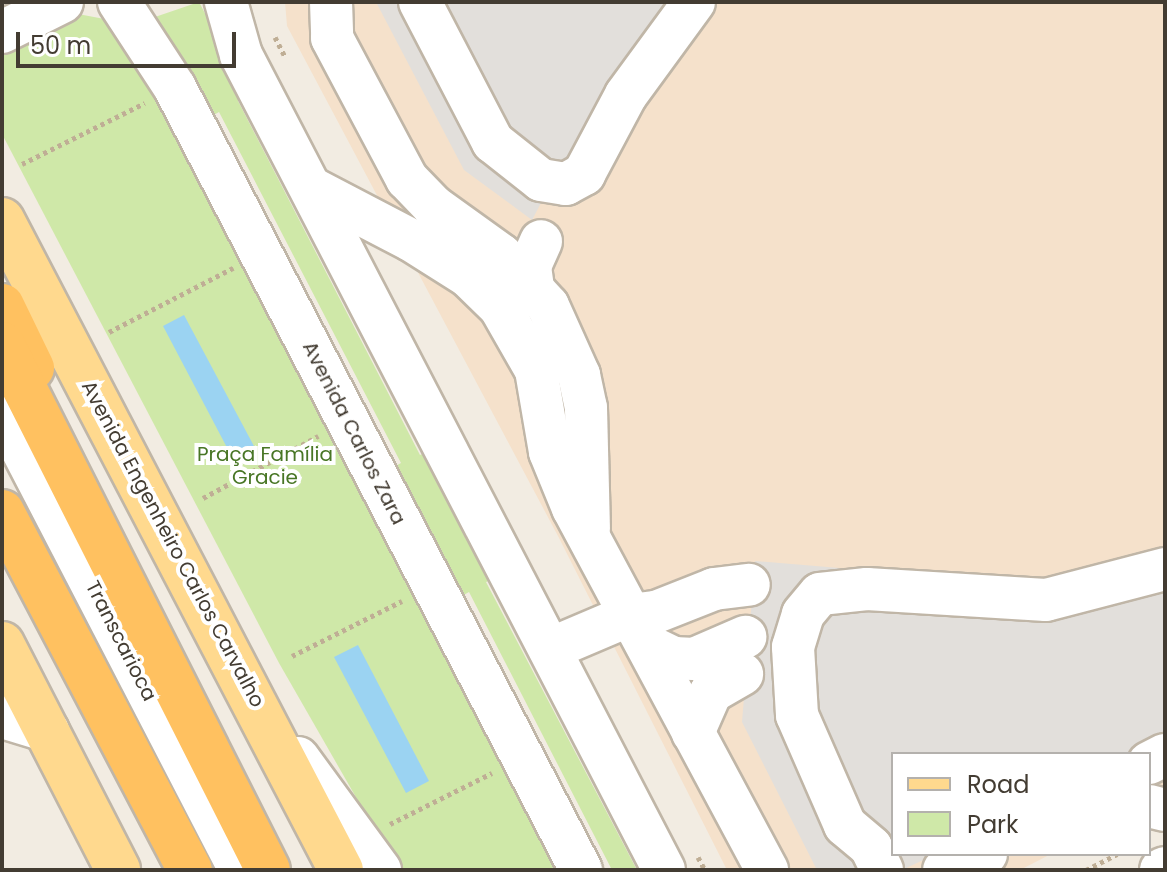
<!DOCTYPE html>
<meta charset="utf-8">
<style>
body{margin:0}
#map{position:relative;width:1167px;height:872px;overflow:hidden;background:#f2ece2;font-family:Poppins,sans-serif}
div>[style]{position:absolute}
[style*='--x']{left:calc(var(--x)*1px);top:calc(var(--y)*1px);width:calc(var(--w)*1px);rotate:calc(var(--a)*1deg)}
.commercial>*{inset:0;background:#f5e1cb}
.green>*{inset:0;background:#cfe8a8}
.parking>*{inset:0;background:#e2dfdb}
.water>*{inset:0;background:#9bd3f2}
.path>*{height:5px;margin-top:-2.5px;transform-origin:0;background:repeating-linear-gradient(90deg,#bfae95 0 4px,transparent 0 8px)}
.roads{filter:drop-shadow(2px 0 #c0b6a7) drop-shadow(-2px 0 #c0b6a7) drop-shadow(0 2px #c0b6a7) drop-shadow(0 -2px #c0b6a7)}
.minor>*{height:42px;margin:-21px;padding:0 21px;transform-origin:21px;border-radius:21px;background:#fff}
.major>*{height:44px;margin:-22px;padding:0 22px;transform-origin:22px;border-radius:22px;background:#ffd98e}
.highway>*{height:44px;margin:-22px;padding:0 22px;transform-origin:22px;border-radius:22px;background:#ffc160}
span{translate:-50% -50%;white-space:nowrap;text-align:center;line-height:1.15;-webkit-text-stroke:8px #fff;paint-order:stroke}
.street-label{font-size:20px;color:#433c32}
.park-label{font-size:20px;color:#487625}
.frame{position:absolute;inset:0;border:4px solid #433c32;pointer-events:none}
.legend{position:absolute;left:891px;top:752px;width:260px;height:104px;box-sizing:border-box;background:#fff;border:2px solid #b4b1ad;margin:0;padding:10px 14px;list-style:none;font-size:24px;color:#433c32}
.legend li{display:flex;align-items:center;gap:16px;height:40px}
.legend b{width:40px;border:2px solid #b4b1ad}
.scale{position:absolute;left:16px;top:32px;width:220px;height:36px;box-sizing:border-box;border:4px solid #433c32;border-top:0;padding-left:10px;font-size:24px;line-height:28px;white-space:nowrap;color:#433c32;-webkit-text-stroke:6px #fff;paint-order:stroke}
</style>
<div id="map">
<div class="commercial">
<i style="clip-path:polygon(285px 2px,1165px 2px,1165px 795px,1149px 804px,1149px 754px,893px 754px,893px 854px,1051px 854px,1020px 870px,727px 870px,558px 536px,287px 26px)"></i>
</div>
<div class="green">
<i style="clip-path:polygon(199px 2px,248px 95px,238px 101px,420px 455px,432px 450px,497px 578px,486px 582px,637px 870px,612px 870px,469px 592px,460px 597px,392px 468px,401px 463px,219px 112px,210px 117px,155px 17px)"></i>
<i style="clip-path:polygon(78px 14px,115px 21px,126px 33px,565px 870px,398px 870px,357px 799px,279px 663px,2px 134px,2px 51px)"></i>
</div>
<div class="parking">
<i style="clip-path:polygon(376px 2px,700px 2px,589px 194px,574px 206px,542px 201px,532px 220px,464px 170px)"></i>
<i style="clip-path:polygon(1165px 554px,1165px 772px,1149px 754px,893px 754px,893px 854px,936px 854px,902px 870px,817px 870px,742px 722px,755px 561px,1029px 584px)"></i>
</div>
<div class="water">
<i style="clip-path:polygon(184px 315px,255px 448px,233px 459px,163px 326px)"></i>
<i style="clip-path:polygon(358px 645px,429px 781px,406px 793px,334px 657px)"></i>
</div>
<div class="path">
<i style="--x:275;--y:37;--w:22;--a:63"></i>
<i style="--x:22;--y:164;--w:137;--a:-26.4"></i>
<i style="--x:109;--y:332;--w:140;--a:-27.3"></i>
<i style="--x:203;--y:498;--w:131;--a:-28.3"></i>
<i style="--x:292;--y:656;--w:123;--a:-26.6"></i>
<i style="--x:390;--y:824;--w:114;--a:-26.6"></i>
<i style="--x:698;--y:857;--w:15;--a:62"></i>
<i style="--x:1086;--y:870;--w:35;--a:-27"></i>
</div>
<div class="roads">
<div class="minor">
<i style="--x:119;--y:2;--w:103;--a:56.9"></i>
<i style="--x:175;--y:88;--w:881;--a:62.56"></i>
<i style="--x:226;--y:2;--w:55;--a:74.2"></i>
<i style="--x:241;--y:55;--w:918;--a:62.57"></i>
<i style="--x:331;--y:2;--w:36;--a:88"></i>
<i style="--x:332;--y:38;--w:160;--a:62"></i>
<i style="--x:407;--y:179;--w:37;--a:46"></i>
<i style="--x:433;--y:206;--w:84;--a:35.8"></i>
<i style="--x:501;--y:255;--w:69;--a:47.3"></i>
<i style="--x:548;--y:306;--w:76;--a:65.8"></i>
<i style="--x:579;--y:375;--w:34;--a:78"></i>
<i style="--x:586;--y:408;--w:121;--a:88.6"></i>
<i style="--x:420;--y:2;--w:158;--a:62.5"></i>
<i style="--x:493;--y:142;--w:61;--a:38.4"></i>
<i style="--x:541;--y:180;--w:25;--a:9"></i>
<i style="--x:566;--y:184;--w:21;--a:-29"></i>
<i style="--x:584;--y:174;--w:89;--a:-62"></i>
<i style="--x:626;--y:95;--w:115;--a:-53.8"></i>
<i style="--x:2;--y:32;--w:67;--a:-26.6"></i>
<i style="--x:313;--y:189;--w:110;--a:27.5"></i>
<i style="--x:411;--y:240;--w:67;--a:32.3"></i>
<i style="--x:468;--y:276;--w:45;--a:44.1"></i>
<i style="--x:500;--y:307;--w:73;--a:60.3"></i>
<i style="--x:536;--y:370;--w:83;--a:80.3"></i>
<i style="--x:550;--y:452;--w:61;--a:67.7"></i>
<i style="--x:573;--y:508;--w:411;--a:61.8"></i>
<i style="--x:533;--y:288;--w:22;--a:-98"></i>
<i style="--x:530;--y:266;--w:27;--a:-66"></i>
<i style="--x:2;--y:411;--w:517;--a:62.59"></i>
<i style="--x:647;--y:645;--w:30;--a:26"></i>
<i style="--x:674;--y:658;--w:20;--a:3"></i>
<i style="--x:694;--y:659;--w:56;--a:-23.3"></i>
<i style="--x:550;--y:649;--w:87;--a:-23"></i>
<i style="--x:630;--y:615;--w:26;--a:-7"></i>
<i style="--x:656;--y:612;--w:62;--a:-21.6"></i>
<i style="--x:714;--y:589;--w:35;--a:-7"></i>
<i style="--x:2;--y:717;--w:48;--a:16.9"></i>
<i style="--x:693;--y:733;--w:45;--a:-66.3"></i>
<i style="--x:711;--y:692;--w:36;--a:-30"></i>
<i style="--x:298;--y:758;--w:139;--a:53.8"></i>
<i style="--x:1149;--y:763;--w:18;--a:-27"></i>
<i style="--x:1149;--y:806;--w:16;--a:14"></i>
<i style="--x:882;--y:870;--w:25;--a:-116"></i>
<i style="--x:871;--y:847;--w:34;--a:-140"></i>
<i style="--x:845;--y:825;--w:120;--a:-113.6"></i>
<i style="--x:797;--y:715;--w:68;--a:-93.4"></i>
<i style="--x:793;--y:647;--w:34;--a:-73"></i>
<i style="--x:803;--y:614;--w:26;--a:-50"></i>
<i style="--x:820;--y:594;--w:47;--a:-6.1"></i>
<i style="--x:867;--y:589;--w:179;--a:3.5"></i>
<i style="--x:1046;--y:600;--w:123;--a:-14.6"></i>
<i style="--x:944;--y:870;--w:45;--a:-20.9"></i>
<i style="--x:1161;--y:870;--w:4;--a:-27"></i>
</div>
<div class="major">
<i style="--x:2;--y:220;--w:733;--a:62.46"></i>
<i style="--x:2;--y:644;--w:254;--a:62.8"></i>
</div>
<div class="highway">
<i style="--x:2;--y:306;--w:69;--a:64.2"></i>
<i style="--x:2;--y:344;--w:589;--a:63.17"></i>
<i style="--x:2;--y:512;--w:404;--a:62.3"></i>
</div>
</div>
<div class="street-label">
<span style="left:354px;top:433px;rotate:63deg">Avenida Carlos Zara</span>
<span style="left:173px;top:544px;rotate:62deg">Avenida Engenheiro Carlos Carvalho</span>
<span style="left:121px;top:641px;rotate:63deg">Transcarioca</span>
</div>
<div class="park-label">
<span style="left:265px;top:466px">Praça Família<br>Gracie</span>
</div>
<div class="frame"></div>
<ul class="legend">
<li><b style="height:10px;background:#ffd98e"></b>Road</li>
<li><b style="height:22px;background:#cfe8a8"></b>Park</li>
</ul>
<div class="scale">50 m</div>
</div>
